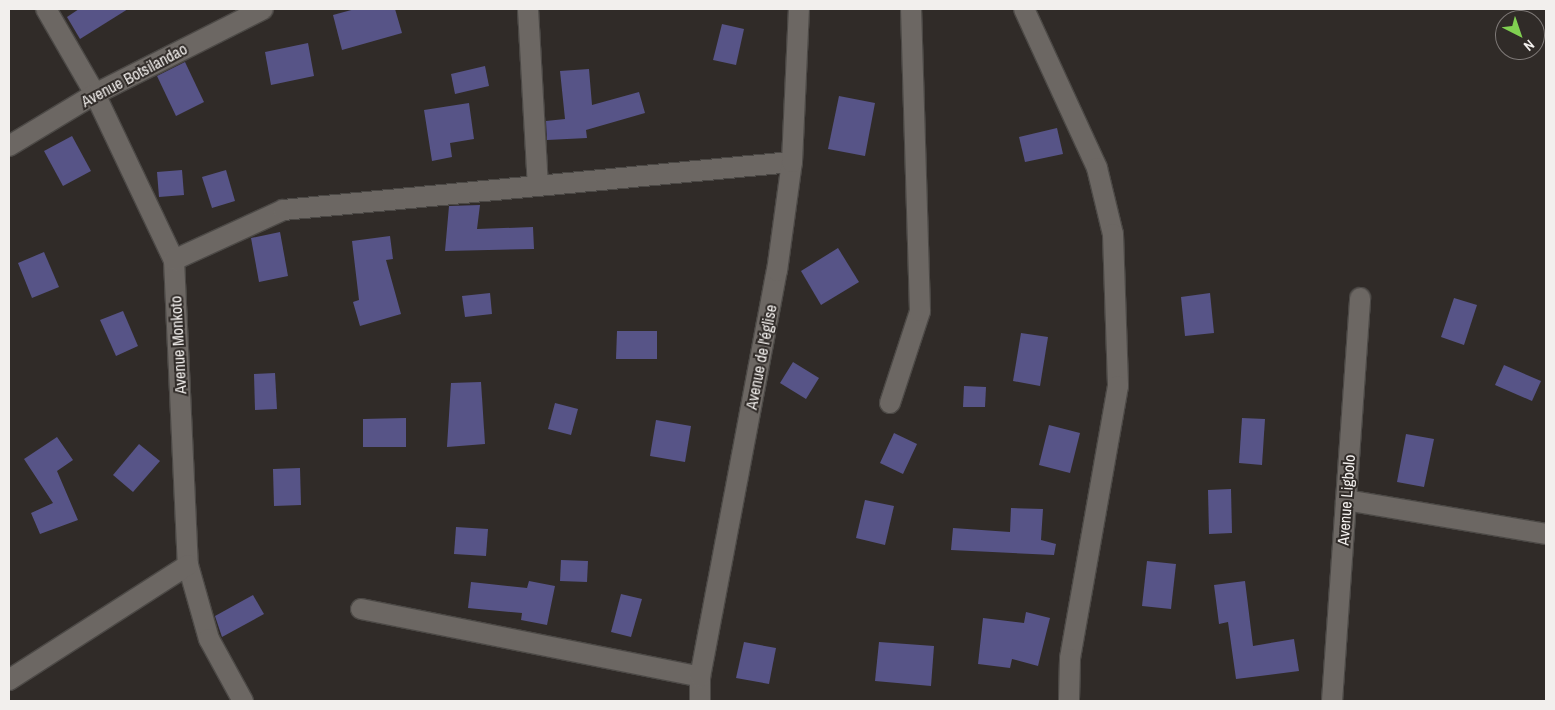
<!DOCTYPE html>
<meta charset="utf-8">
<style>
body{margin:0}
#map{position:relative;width:1555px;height:710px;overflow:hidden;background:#302b28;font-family:"Archivo Narrow",sans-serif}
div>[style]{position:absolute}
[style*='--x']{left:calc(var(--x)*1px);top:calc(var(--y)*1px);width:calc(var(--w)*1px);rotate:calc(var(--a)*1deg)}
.building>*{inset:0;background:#575487}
.roads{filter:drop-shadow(1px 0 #4c4946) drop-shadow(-1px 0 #4c4946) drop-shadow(0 1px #4c4946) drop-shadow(0 -1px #4c4946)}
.street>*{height:20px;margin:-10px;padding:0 10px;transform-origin:10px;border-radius:10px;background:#6c6763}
span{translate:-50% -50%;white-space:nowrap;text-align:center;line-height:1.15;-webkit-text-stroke:4px #302b28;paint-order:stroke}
.street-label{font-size:16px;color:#f2efed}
.frame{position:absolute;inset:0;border:10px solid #f2efed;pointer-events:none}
.north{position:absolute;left:1495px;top:10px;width:50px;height:50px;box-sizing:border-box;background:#302b28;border:1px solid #7e7977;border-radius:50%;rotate:139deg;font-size:14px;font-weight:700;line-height:20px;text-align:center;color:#f2efed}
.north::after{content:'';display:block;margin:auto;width:18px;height:22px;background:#80d051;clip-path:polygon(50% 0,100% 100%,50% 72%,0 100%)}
</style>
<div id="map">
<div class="building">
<i style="clip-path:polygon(79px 9px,128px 9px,80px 39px,67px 17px)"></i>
<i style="clip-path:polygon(355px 9px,395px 9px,402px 33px,342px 50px,333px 15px)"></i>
<i style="clip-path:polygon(722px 24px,744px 29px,736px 65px,713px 60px)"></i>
<i style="clip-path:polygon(308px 43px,314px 76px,271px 85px,265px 52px)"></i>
<i style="clip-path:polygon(185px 62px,204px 102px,176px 116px,157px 76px)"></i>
<i style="clip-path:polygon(485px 66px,489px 86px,455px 94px,451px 74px)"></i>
<i style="clip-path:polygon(589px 69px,592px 105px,639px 92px,645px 113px,586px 130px,587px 138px,547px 140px,546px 121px,565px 119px,560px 71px)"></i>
<i style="clip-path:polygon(839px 96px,875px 103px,865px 156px,828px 149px)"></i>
<i style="clip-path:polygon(469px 103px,474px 139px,450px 143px,452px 157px,432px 161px,424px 110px)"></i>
<i style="clip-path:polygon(1057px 128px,1063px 154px,1025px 162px,1019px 137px)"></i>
<i style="clip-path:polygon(72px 136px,91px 171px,63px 186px,44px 151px)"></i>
<i style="clip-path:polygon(182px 170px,184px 195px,159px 197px,157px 172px)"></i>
<i style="clip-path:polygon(226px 170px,235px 201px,212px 208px,202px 177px)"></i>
<i style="clip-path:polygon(480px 205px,477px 229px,533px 227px,534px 249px,445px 251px,449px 206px)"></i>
<i style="clip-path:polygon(280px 232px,288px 276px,259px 282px,251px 238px)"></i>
<i style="clip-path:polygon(390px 236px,393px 259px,386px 260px,401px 314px,360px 326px,353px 302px,359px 300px,352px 241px)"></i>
<i style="clip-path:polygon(838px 248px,859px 282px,821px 305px,801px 271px)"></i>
<i style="clip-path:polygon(44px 252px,59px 287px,32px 298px,18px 263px)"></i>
<i style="clip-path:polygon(490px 293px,492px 314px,465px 317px,462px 296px)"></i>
<i style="clip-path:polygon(1210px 293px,1214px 333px,1185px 336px,1181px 297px)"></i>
<i style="clip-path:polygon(1454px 298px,1477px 305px,1464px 345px,1441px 337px)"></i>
<i style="clip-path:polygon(123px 311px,138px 346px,116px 356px,100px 320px)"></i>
<i style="clip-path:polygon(617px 331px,657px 331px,657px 359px,616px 359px)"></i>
<i style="clip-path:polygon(1021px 333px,1048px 337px,1040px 386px,1013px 381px)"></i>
<i style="clip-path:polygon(793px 362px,819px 378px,806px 399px,780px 383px)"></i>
<i style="clip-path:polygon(1504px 365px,1541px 381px,1532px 401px,1495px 385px)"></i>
<i style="clip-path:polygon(275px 373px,277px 409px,255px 410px,254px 374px)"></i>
<i style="clip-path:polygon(481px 382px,485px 444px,447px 447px,451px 383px)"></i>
<i style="clip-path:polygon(964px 386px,986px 387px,985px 407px,963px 407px)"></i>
<i style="clip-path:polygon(555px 403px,578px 409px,571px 435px,548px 429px)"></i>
<i style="clip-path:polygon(406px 418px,406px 447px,363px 447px,363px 419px)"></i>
<i style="clip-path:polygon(1242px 418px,1265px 419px,1262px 465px,1239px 463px)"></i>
<i style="clip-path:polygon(656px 420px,691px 426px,685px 462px,650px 456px)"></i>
<i style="clip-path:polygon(1049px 425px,1080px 433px,1070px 473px,1039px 465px)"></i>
<i style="clip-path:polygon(894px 433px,917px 444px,903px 474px,880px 463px)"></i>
<i style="clip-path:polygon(1406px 434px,1434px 439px,1424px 487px,1397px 482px)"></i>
<i style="clip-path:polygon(57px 437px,73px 460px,57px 471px,78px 520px,40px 534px,31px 513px,53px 503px,24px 459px)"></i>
<i style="clip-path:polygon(139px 444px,160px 461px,133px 492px,113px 475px)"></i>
<i style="clip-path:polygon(300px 468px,301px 505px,274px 506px,273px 469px)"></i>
<i style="clip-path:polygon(1231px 489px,1232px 533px,1209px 534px,1208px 490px)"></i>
<i style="clip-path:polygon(865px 500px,894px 506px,885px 545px,856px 538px)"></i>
<i style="clip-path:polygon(1011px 508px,1043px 509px,1041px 540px,1056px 544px,1054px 555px,951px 550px,953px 528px,1010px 532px)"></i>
<i style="clip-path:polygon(456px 527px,488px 529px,486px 556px,454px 554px)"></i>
<i style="clip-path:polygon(561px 560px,588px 561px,587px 582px,560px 581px)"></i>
<i style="clip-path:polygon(1147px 561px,1176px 564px,1171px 609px,1142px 606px)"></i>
<i style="clip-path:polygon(529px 581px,555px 586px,547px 625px,521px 620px,522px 613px,468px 608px,471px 582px,527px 588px)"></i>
<i style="clip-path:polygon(1245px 581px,1253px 646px,1294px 639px,1299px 671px,1236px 679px,1228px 622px,1219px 624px,1214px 585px)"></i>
<i style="clip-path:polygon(621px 594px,642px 599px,631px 637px,611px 632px)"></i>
<i style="clip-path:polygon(253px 595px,264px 614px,222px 637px,215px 616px)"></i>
<i style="clip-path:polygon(1026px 612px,1050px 618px,1038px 666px,1012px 659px,1010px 668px,978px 664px,983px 618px,1024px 623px)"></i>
<i style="clip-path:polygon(744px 642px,776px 648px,769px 684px,736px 678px)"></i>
<i style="clip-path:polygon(879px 642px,934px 646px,931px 686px,875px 681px)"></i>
</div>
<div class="roads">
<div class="street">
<i style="--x:46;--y:9;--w:98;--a:60"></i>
<i style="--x:95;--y:94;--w:184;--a:64.6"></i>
<i style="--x:174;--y:260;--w:305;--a:87.4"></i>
<i style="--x:188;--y:565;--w:77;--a:74.2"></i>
<i style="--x:209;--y:639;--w:71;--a:61.3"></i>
<i style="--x:528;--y:9;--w:177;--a:86.8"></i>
<i style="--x:1024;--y:9;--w:175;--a:65.3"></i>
<i style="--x:1097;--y:168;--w:68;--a:76.4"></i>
<i style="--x:1113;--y:234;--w:152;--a:88.1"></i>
<i style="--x:1118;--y:386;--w:277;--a:100"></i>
<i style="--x:1070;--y:659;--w:42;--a:91.4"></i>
<i style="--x:9;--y:146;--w:100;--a:-31.2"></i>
<i style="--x:95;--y:94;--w:188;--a:-26.8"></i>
<i style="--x:174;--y:260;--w:120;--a:-24.6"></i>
<i style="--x:283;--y:210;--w:511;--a:-5.39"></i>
<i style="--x:890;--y:403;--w:97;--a:-71.9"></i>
<i style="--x:920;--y:311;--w:302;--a:-91.7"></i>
<i style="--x:1346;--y:500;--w:203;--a:9.6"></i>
<i style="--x:361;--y:609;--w:346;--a:11.3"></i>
<i style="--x:9;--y:680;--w:213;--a:-32.7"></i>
<i style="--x:700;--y:701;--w:24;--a:-90"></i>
<i style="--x:700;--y:677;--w:413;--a:-79.3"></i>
<i style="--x:777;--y:271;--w:110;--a:-82.2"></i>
<i style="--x:792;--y:162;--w:153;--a:-87.4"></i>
<i style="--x:1332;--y:701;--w:404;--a:-86"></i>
</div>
</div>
<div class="street-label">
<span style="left:134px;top:75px;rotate:-28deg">Avenue Botsilandao</span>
<span style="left:178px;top:345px;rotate:-93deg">Avenue Monkoto</span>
<span style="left:761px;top:357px;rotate:-79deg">Avenue de l'église</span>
<span style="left:1346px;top:500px;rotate:-86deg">Avenue Ligbolo</span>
</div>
<div class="frame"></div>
<div class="north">N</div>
</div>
